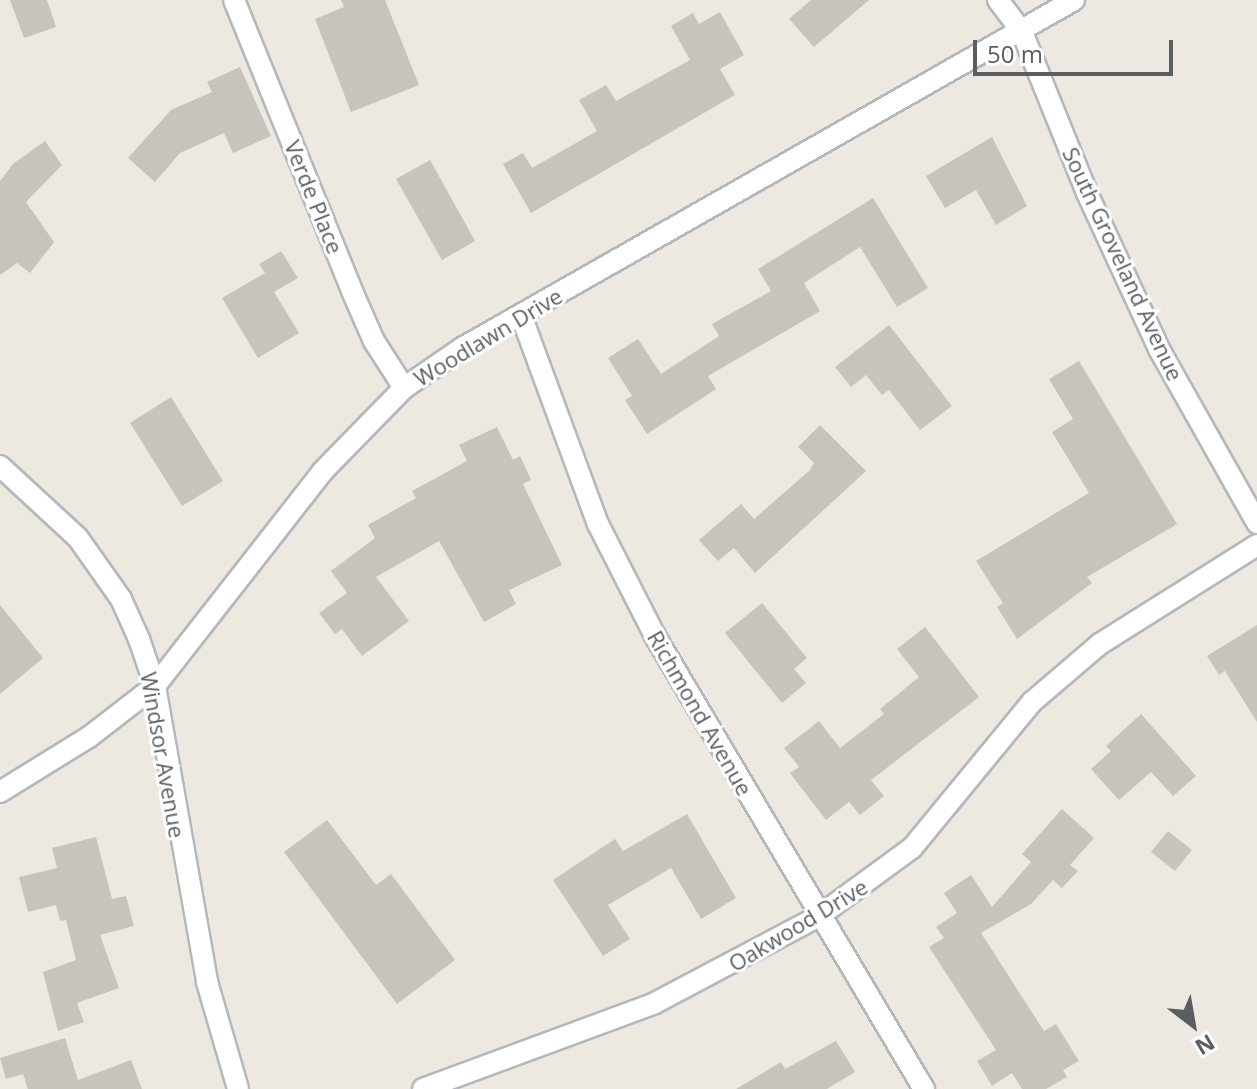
<!DOCTYPE html>
<style>
body{margin:0}
#map{position:relative;width:1257px;height:1089px;overflow:hidden;background:#ede9e1;font-family:"Open Sans",sans-serif}
div>[style]{position:absolute}
[style*='--x']{left:calc(var(--x)*1px);top:calc(var(--y)*1px);width:calc(var(--w)*1px);rotate:calc(var(--a)*1deg)}
.building>*{inset:0;background:#c7c4be}
.roads{filter:drop-shadow(2px 0 #b4b8bc) drop-shadow(-2px 0 #b4b8bc) drop-shadow(0 2px #b4b8bc) drop-shadow(0 -2px #b4b8bc)}
.street>*{height:20px;margin:-10px;padding:0 10px;transform-origin:10px;border-radius:10px;background:#fff}
span{translate:-50% -50%;white-space:nowrap;text-align:center;line-height:1.15;-webkit-text-stroke:6px #fff;paint-order:stroke}
.street-label{font-size:22px;color:#595e62}
.north{position:absolute;left:1153px;top:985px;width:80px;height:80px;-webkit-text-stroke:6px #fff;paint-order:stroke;rotate:149deg;font-size:22px;font-weight:700;line-height:32px;text-align:center;color:#595e62}
.north::after{content:'';display:block;margin:auto;width:28px;height:36px;background:#595e62;clip-path:polygon(50% 0,100% 100%,50% 72%,0 100%)}
.scale{position:absolute;left:973px;top:40px;width:200px;height:36px;box-sizing:border-box;border:4px solid #595e62;border-top:0;padding-left:10px;font-size:24px;line-height:28px;white-space:nowrap;color:#595e62;-webkit-text-stroke:6px #fff;paint-order:stroke}
</style>
<div id="map">
<div class="building">
<i style="clip-path:polygon(10px 0,47px 0,56px 27px,24px 38px)"></i>
<i style="clip-path:polygon(341px 0,385px 0,419px 85px,351px 112px,315px 19px,344px 7px)"></i>
<i style="clip-path:polygon(811px 0,869px 0,814px 47px,789px 19px)"></i>
<i style="clip-path:polygon(720px 12px,744px 55px,720px 69px,735px 95px,531px 213px,503px 164px,523px 153px,532px 168px,597px 131px,579px 100px,606px 85px,616px 101px,690px 60px,671px 26px,693px 13px,699px 24px)"></i>
<i style="clip-path:polygon(240px 67px,271px 136px,233px 153px,224px 133px,180px 153px,155px 182px,128px 158px,171px 110px,212px 92px,207px 82px)"></i>
<i style="clip-path:polygon(992px 137px,1027px 206px,996px 225px,976px 190px,945px 208px,926px 176px)"></i>
<i style="clip-path:polygon(45px 141px,62px 165px,26px 202px,54px 242px,30px 273px,17px 263px,0 275px,0 181px,13px 164px)"></i>
<i style="clip-path:polygon(430px 160px,475px 241px,442px 260px,396px 179px)"></i>
<i style="clip-path:polygon(873px 198px,928px 288px,897px 307px,860px 247px,804px 283px,820px 311px,708px 376px,716px 389px,647px 434px,625px 400px,632px 396px,608px 358px,638px 339px,661px 374px,719px 336px,712px 324px,771px 291px,758px 269px)"></i>
<i style="clip-path:polygon(281px 251px,298px 278px,274px 292px,299px 333px,258px 358px,222px 298px,265px 273px,259px 264px)"></i>
<i style="clip-path:polygon(889px 325px,952px 406px,920px 430px,889px 390px,882px 395px,866px 375px,851px 387px,835px 367px)"></i>
<i style="clip-path:polygon(1079px 361px,1177px 524px,1087px 577px,1092px 583px,1017px 639px,997px 607px,1003px 603px,976px 561px,1089px 493px,1052px 432px,1073px 419px,1049px 379px)"></i>
<i style="clip-path:polygon(171px 397px,223px 481px,182px 506px,130px 423px)"></i>
<i style="clip-path:polygon(820px 425px,866px 471px,755px 573px,734px 548px,718px 561px,699px 540px,741px 504px,754px 519px,810px 470px,814px 463px,798px 447px)"></i>
<i style="clip-path:polygon(497px 427px,513px 460px,520px 456px,531px 480px,523px 484px,562px 565px,509px 590px,516px 604px,484px 622px,439px 541px,376px 577px,409px 621px,362px 656px,342px 629px,335px 634px,319px 613px,347px 593px,331px 571px,375px 538px,368px 525px,416px 498px,412px 491px,467px 461px,459px 445px)"></i>
<i style="clip-path:polygon(762px 603px,807px 658px,794px 669px,806px 683px,782px 703px,725px 633px)"></i>
<i style="clip-path:polygon(0 605px,43px 658px,0 694px)"></i>
<i style="clip-path:polygon(1257px 625px,1257px 722px,1225px 671px,1219px 675px,1207px 656px)"></i>
<i style="clip-path:polygon(925px 627px,979px 697px,871px 780px,884px 796px,860px 815px,849px 802px,826px 820px,790px 773px,799px 767px,784px 748px,819px 721px,840px 748px,884px 714px,880px 709px,919px 677px,897px 649px)"></i>
<i style="clip-path:polygon(1141px 714px,1196px 776px,1173px 796px,1151px 772px,1119px 800px,1091px 769px,1111px 751px,1106px 746px)"></i>
<i style="clip-path:polygon(1062px 809px,1094px 838px,1070px 865px,1078px 871px,1062px 888px,1053px 880px,1031px 904px,981px 933px,1044px 1031px,1056px 1024px,1079px 1061px,1063px 1070px,1067px 1077px,1046px 1089px,1022px 1089px,1012px 1073px,992px 1086px,977px 1061px,996px 1050px,929px 947px,944px 938px,936px 927px,957px 913px,944px 893px,971px 875px,992px 907px,1031px 862px,1022px 854px)"></i>
<i style="clip-path:polygon(687px 814px,736px 898px,701px 919px,671px 868px,608px 905px,630px 939px,603px 956px,553px 880px,615px 839px,623px 851px)"></i>
<i style="clip-path:polygon(327px 820px,376px 885px,391px 874px,455px 960px,397px 1004px,284px 852px)"></i>
<i style="clip-path:polygon(1168px 831px,1192px 850px,1175px 871px,1151px 852px)"></i>
<i style="clip-path:polygon(96px 837px,112px 899px,126px 896px,134px 926px,100px 935px,119px 988px,77px 1003px,84px 1022px,58px 1031px,43px 972px,76px 960px,66px 920px,60px 921px,56px 905px,28px 912px,19px 877px,57px 868px,52px 848px)"></i>
<i style="clip-path:polygon(65px 1038px,78px 1080px,131px 1060px,142px 1089px,28px 1089px,23px 1074px,6px 1079px,0 1058px)"></i>
<i style="clip-path:polygon(836px 1041px,855px 1072px,827px 1089px,736px 1089px,781px 1062px,785px 1069px)"></i>
</div>
<div class="roads">
<div class="street">
<i style="--x:234;--y:0;--w:314;--a:67.9"></i>
<i style="--x:352;--y:291;--w:55;--a:66.3"></i>
<i style="--x:374;--y:341;--w:56;--a:57.4"></i>
<i style="--x:998;--y:0;--w:40;--a:53"></i>
<i style="--x:1022;--y:32;--w:174;--a:68"></i>
<i style="--x:1087;--y:193;--w:172;--a:65.2"></i>
<i style="--x:1159;--y:349;--w:200;--a:60.6"></i>
<i style="--x:521;--y:315;--w:223;--a:69.8"></i>
<i style="--x:598;--y:524;--w:126;--a:63"></i>
<i style="--x:655;--y:636;--w:527;--a:59.3"></i>
<i style="--x:0;--y:466;--w:106;--a:42.7"></i>
<i style="--x:78;--y:538;--w:75;--a:54.8"></i>
<i style="--x:121;--y:599;--w:44;--a:65.8"></i>
<i style="--x:139;--y:639;--w:50;--a:71.2"></i>
<i style="--x:155;--y:686;--w:301;--a:80"></i>
<i style="--x:207;--y:982;--w:111;--a:73.8"></i>
<i style="--x:0;--y:792;--w:105;--a:-31.7"></i>
<i style="--x:89;--y:737;--w:83;--a:-37.7"></i>
<i style="--x:155;--y:686;--w:271;--a:-52"></i>
<i style="--x:322;--y:472;--w:117;--a:-45.7"></i>
<i style="--x:404;--y:388;--w:70;--a:-34.6"></i>
<i style="--x:462;--y:348;--w:704;--a:-29.62"></i>
<i style="--x:423;--y:1089;--w:247;--a:-20.3"></i>
<i style="--x:655;--y:1003;--w:186;--a:-27.9"></i>
<i style="--x:819;--y:916;--w:115;--a:-36.2"></i>
<i style="--x:912;--y:848;--w:189;--a:-50.6"></i>
<i style="--x:1032;--y:702;--w:89;--a:-40.5"></i>
<i style="--x:1100;--y:644;--w:186;--a:-32.2"></i>
</div>
</div>
<div class="street-label">
<span style="left:314px;top:197px;rotate:68deg">Verde Place</span>
<span style="left:1123px;top:264px;rotate:65deg">South Groveland Avenue</span>
<span style="left:488px;top:337px;rotate:-31deg">Woodlawn Drive</span>
<span style="left:700px;top:713px;rotate:60deg">Richmond Avenue</span>
<span style="left:163px;top:755px;rotate:80deg">Windsor Avenue</span>
<span style="left:798px;top:925px;rotate:-31deg">Oakwood Drive</span>
</div>
<div class="north">N</div>
<div class="scale">50 m</div>
</div>
